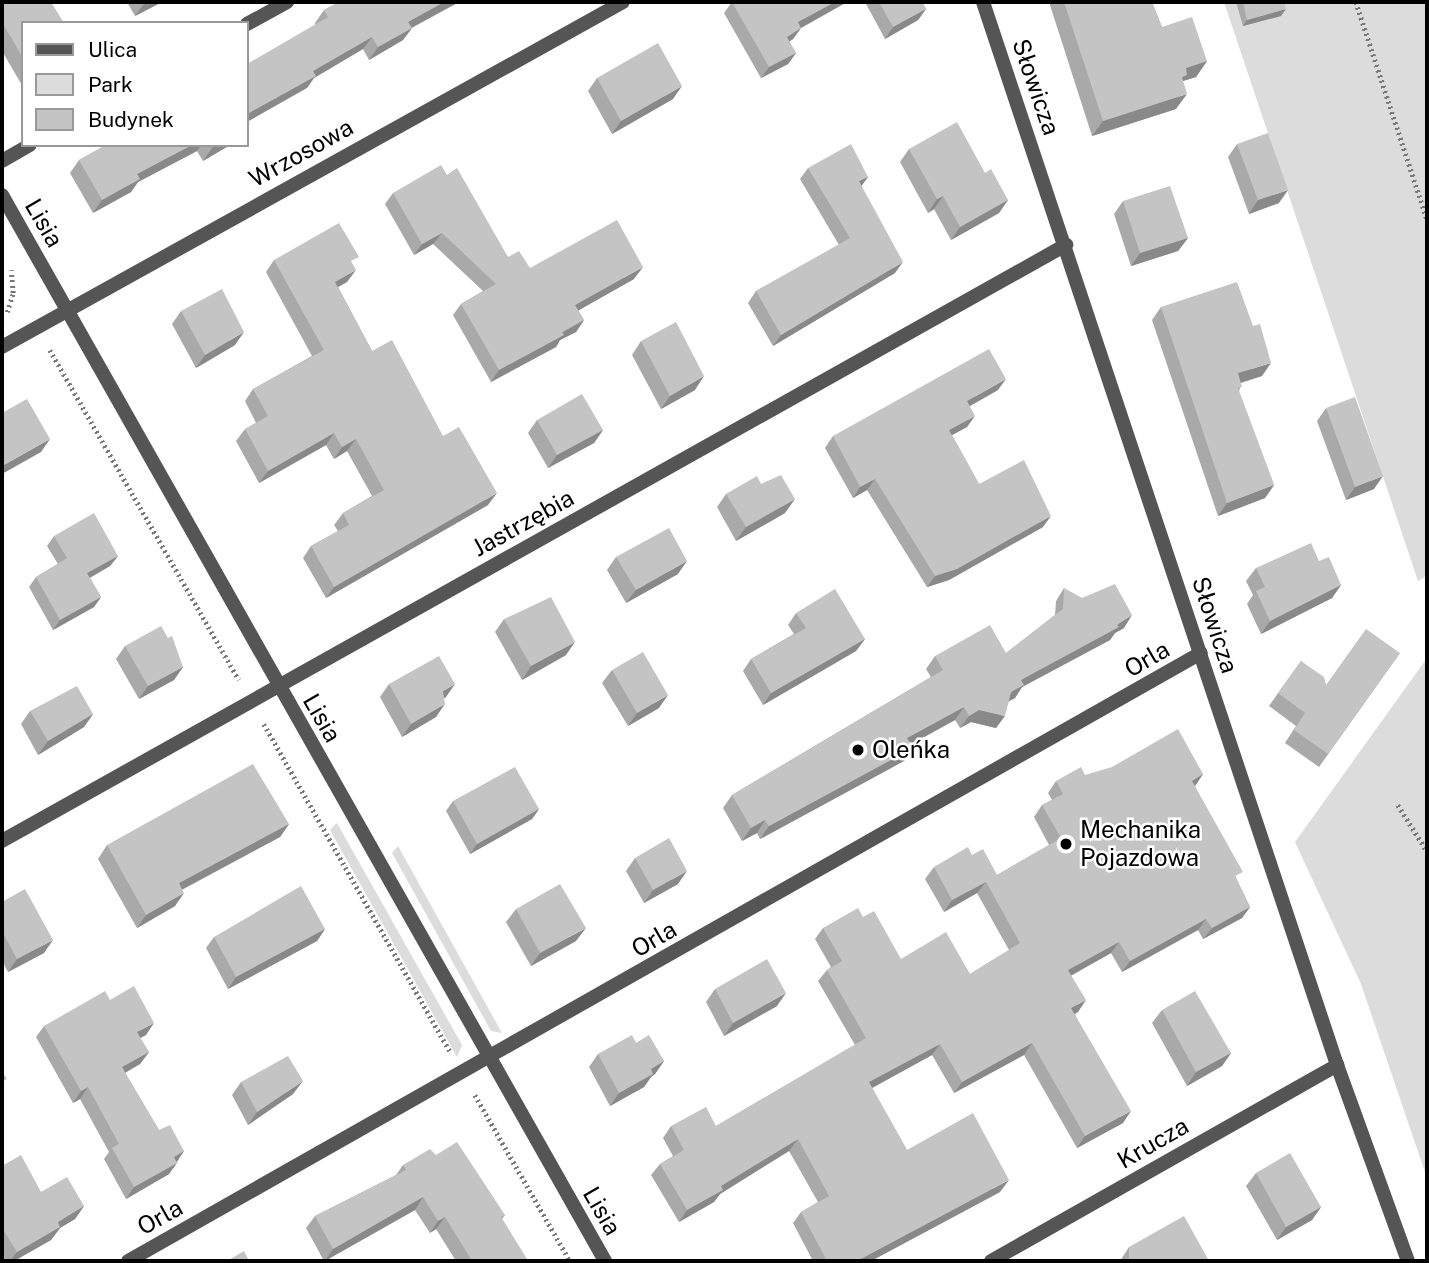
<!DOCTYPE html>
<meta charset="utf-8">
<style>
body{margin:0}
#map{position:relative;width:1429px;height:1263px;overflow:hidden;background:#fff;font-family:"Public Sans",sans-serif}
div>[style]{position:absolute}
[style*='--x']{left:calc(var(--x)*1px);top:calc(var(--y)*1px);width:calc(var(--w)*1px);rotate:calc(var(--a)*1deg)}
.green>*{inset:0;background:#dcdcdc}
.path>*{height:4.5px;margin-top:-2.25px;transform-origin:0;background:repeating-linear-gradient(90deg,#777 0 2px,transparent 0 5.5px)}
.street>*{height:14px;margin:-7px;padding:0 7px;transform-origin:7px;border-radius:7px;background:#555}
.wall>*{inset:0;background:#a9a9a9}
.shaded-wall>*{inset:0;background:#898989}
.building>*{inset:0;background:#c4c4c4}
.dots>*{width:19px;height:19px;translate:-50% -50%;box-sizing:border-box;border:4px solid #fff;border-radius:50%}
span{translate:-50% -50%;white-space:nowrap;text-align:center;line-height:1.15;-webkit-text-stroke:5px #fff;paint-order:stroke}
.street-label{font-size:24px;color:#000}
.poi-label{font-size:24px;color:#000}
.left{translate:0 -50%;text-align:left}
.frame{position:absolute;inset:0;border:4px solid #000;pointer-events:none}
.legend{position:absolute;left:21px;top:21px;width:228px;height:126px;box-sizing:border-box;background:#fff;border:2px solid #999;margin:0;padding:9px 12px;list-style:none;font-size:21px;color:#000}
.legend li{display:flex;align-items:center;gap:14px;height:35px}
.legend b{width:35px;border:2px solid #999}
</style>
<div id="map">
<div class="green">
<i style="clip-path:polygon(1224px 2px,1427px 2px,1427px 576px,1418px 581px)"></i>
<i style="clip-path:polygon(1427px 658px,1427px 1178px,1361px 984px,1295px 842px)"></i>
<i style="clip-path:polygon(337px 823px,462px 1045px,457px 1057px,330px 830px)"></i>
<i style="clip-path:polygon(398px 846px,502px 1033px,491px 1031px,392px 853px)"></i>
</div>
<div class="path">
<i style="--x:1356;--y:2;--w:228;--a:71.9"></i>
<i style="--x:7;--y:312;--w:20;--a:-72"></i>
<i style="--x:13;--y:293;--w:23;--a:-95"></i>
<i style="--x:50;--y:350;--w:380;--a:60.2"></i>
<i style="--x:264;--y:724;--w:376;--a:60.4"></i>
<i style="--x:1398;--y:805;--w:54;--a:57.8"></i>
<i style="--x:475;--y:1095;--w:191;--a:60.2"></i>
</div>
<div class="street">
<i style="--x:983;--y:2;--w:1120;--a:71.58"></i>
<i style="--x:1337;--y:1065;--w:208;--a:70.1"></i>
<i style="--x:247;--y:24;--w:46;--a:-28.8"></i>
<i style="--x:2;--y:161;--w:32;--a:-30"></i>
<i style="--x:2;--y:195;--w:1225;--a:60.5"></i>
<i style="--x:2;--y:347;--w:710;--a:-29.05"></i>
<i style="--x:2;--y:841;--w:1220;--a:-29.26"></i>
<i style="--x:128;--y:1261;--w:1233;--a:-29.54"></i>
<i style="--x:991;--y:1261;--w:398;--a:-29.5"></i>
</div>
<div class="wall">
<i style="clip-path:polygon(2px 2px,23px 23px,23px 87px,2px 51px)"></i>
<i style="clip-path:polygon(127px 2px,162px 2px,135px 16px)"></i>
<i style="clip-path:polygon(339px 2px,459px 2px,412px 28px,403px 40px,369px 60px,363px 49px,314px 78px,307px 88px,315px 23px,324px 10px)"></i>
<i style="clip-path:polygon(732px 2px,847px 2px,801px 28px,793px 39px,789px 42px,796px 53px,788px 64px,761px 78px,724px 13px)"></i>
<i style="clip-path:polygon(865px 2px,922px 2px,926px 9px,918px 20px,885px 39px)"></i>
<i style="clip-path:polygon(1049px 2px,1152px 2px,1162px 27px,1207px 61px,1196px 77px,1183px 81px,1176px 109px,1092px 136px)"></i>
<i style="clip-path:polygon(1236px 2px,1284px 2px,1281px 16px,1243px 26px)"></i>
<i style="clip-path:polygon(597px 78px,673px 99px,612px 134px,588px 91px)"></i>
<i style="clip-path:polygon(1237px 144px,1279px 203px,1249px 214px,1228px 157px)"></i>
<i style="clip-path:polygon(106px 145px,230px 145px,203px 161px,197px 151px,138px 182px,131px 192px,93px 213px,70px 173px,79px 160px)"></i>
<i style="clip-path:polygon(909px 149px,985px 173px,1008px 200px,999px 213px,951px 240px,934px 209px,928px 213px,900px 162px)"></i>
<i style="clip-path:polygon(808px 168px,868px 177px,861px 186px,895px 273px,773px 346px,748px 303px,756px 291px,839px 245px,800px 179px)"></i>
<i style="clip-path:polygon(447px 175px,508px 257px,530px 268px,634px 279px,578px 310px,584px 320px,576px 332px,560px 340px,556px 347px,491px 382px,453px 315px,461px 304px,483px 291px,433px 244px,414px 255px,385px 204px,393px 193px)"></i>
<i style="clip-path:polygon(1123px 201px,1188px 238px,1178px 251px,1131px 266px,1114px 214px)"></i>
<i style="clip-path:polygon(274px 260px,353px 265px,347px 282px,338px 287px,372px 351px,443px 436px,488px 505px,326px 598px,303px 558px,311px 546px,338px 531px,334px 525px,343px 513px,372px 496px,347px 451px,334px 459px,326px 445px,259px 483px,236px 441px,245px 429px,256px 423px,245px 401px,253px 389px,312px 356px,266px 272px)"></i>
<i style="clip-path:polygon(1161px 307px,1262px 376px,1241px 383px,1239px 392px,1274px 485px,1265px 498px,1218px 516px,1152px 320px)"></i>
<i style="clip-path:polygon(181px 311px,235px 345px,196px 368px,172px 324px)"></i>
<i style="clip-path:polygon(641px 341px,695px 390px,661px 409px,632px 355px)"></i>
<i style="clip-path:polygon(998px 390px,970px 406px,967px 427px,952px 435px,979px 484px,1043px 527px,949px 580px,927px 587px,867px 490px,853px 498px,825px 448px,833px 436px)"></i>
<i style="clip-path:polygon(1326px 408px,1374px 489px,1346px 500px,1317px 421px)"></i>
<i style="clip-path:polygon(537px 420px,603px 430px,594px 443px,548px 468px,528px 433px)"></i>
<i style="clip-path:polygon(761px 484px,785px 513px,736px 541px,717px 507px,726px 494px)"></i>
<i style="clip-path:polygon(54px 536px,118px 556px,110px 566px,90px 578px,101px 597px,94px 607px,53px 630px,29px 587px,36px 577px,58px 564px,47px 546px)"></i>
<i style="clip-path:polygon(616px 557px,678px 574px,626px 603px,607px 570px)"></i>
<i style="clip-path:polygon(1319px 561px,1341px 585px,1332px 598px,1261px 634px,1247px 604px,1253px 595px,1246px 581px,1256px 568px)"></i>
<i style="clip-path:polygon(1064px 588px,1124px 628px,1115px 633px,1110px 640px,1022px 687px,1015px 698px,1009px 701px,996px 728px,971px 722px,960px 728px,955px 720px,911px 744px,904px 761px,760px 839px,757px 833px,742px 841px,723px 808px,732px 795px,931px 677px,926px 669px,935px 656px,1006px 653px,1055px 615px,1056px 601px)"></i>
<i style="clip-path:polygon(796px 613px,865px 639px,856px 651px,763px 705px,743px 671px,751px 659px,794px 634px,788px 625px)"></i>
<i style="clip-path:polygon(504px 619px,566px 655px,522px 680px,495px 632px)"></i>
<i style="clip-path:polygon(125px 646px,183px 667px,174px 680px,139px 699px,116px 659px)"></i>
<i style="clip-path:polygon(1400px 653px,1319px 767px,1285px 743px,1296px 726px,1269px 706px,1301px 661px,1326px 685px)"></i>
<i style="clip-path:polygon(612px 670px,659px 708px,628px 726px,602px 683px)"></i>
<i style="clip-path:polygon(389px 684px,446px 697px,444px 698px,436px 717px,402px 737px,380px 697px)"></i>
<i style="clip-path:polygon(30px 711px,93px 714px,84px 727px,38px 755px,21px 724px)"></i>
<i style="clip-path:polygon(1203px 774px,1195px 786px,1237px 880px,1250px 907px,1242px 918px,1203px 939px,1198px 930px,1122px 972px,1111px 953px,1071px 975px,1078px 1012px,1075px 1014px,1123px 1123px,1077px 1148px,1024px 1055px,954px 1093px,932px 1055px,872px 1088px,907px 1150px,1000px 1192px,871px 1261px,813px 1261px,793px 1223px,801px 1212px,818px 1202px,789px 1151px,720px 1194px,714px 1202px,679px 1222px,651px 1175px,660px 1164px,673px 1156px,663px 1138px,671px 1126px,716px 1126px,855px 1045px,818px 981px,827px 970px,831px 967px,815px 939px,823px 928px,863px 917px,901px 959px,970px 974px,1009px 950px,977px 893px,944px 912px,925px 879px,934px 867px,972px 855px,997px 875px,1049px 845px,1034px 817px,1042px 805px,1052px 800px,1048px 793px,1056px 781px,1085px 775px)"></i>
<i style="clip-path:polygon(453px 801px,539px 809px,532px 819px,470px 854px,446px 811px)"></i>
<i style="clip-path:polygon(289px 824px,280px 837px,182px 890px,175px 906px,137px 928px,98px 859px,107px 845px)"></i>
<i style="clip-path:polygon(635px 858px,678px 884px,644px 903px,626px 871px)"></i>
<i style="clip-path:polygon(2px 902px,44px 953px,8px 972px,2px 961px)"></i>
<i style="clip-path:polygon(516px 909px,576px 941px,531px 966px,506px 922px)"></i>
<i style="clip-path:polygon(325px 929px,317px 941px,228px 989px,206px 948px,214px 937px)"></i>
<i style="clip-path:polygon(715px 989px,777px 1006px,724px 1036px,706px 1002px)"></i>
<i style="clip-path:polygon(110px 1000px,146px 1035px,140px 1038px,149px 1052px,140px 1064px,125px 1073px,159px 1130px,184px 1151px,169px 1174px,126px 1199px,104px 1159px,109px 1152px,80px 1099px,73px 1103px,36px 1037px,44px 1026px)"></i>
<i style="clip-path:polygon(1162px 1010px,1231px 1053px,1222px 1066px,1187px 1086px,1152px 1023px)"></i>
<i style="clip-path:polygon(636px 1043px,664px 1061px,655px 1074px,651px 1077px,644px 1087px,610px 1106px,589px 1067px,598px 1054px)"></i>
<i style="clip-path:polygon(241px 1082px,293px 1094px,248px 1125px,232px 1095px)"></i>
<i style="clip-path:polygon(436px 1155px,505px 1215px,502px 1219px,528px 1261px,456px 1261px,436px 1229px,430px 1233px,415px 1210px,324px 1261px,306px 1228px,315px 1216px,396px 1175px,403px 1165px)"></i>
<i style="clip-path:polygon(2px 1166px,41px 1192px,84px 1206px,75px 1219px,60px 1228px,51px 1240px,14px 1261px,6px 1261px,2px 1255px)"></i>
<i style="clip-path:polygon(1256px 1173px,1321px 1207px,1312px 1220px,1277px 1240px,1246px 1186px)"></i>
<i style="clip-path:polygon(1129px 1247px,1209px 1261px,1120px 1261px)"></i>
</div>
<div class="shaded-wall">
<i style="clip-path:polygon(148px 2px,162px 2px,135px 16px,143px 5px)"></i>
<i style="clip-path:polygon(444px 2px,459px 2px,399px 34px,408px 22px)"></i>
<i style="clip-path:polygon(835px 2px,847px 2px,790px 34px,798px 22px)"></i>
<i style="clip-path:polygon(926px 9px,918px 20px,885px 39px,893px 27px)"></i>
<i style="clip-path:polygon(1286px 9px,1281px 16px,1243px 26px,1247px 20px)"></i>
<i style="clip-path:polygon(412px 28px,403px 40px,369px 60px,378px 47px)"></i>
<i style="clip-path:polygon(801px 28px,793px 39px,779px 48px,787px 37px)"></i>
<i style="clip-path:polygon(372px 37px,363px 49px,314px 78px,307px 88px,247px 122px,247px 114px,313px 71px)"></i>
<i style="clip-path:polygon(796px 53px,788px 64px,761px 78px,769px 67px)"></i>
<i style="clip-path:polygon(1207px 61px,1196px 77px,1183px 81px,1177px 91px,1186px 68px)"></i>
<i style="clip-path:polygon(682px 86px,673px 99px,612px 134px,621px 121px)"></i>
<i style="clip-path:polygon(1187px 94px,1176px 109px,1092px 136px,1103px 121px)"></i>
<i style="clip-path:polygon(192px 145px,201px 145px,197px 151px,138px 182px,131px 192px,93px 213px,102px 200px,137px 174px)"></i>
<i style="clip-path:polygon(216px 145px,230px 145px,203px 161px,212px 148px)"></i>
<i style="clip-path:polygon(868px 177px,860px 188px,859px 181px)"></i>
<i style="clip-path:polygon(1288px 190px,1279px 203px,1249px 214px,1258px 200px)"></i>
<i style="clip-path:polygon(943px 196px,934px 209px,928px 213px,937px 199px)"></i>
<i style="clip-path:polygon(1008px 200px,999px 213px,951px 240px,960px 227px)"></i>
<i style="clip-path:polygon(442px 233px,433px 244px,414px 255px,422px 244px)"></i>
<i style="clip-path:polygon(1188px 238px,1178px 251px,1131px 266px,1140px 253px)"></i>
<i style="clip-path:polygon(903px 262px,895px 273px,773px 346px,781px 335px)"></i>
<i style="clip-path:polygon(643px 267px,634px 279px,567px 317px,575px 305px)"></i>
<i style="clip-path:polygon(356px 270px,347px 282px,327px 293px,335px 282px)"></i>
<i style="clip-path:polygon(584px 320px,576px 332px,560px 340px,556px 347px,491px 382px,499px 370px)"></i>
<i style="clip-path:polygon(244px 332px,235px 345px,196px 368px,205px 355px)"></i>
<i style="clip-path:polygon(1271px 363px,1262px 376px,1229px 386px,1238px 373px)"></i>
<i style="clip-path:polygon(704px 376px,695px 390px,661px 409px,670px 396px)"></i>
<i style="clip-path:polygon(1006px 379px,998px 390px,959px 412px,967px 401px)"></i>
<i style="clip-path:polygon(975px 416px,967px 427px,941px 441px,949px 430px)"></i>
<i style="clip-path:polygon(603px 430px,594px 443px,548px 468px,557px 455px)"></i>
<i style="clip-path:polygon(334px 433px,326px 445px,259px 483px,268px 471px)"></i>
<i style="clip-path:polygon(50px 439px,41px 452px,2px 474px,2px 466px)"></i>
<i style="clip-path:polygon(356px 439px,347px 451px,334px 459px,342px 447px)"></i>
<i style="clip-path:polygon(1383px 476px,1374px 489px,1346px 500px,1355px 487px)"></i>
<i style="clip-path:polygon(875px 479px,867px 490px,853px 498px,860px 487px)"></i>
<i style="clip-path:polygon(1274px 485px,1265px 498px,1218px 516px,1227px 503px)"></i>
<i style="clip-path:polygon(497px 493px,488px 505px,326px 598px,334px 587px)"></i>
<i style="clip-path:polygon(795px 499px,785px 513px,736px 541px,746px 527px)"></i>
<i style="clip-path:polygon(1051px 516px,1043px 527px,949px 580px,927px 587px,935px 576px)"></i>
<i style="clip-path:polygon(118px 556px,110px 566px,80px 583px,87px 573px)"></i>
<i style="clip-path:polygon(687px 561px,678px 574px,626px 603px,636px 590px)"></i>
<i style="clip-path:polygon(1341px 585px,1332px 598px,1261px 634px,1270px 621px)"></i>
<i style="clip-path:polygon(101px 597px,94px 607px,53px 630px,60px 620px)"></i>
<i style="clip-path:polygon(1132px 615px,1124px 628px,1115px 633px,1110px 640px,1022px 687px,1015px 698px,1002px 705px,1021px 680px)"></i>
<i style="clip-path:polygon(865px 639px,856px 651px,763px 705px,771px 693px)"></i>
<i style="clip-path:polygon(575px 642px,566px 655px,522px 680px,531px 666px)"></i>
<i style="clip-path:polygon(183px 667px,174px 680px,139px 699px,148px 686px)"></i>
<i style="clip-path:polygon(455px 684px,446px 697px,434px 704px,443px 691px)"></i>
<i style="clip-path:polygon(668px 695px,659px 708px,628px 726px,637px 713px)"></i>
<i style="clip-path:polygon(445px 704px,436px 717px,402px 737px,411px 724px)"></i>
<i style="clip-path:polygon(964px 707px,955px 720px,899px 751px,907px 738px)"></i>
<i style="clip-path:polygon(979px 710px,1005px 716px,996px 728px,971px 722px,960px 728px,969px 716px)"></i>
<i style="clip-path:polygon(93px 714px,84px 727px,38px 755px,48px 741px)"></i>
<i style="clip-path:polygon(913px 748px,904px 761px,760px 839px,769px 826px)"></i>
<i style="clip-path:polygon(1203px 774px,1195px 786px,1192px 781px)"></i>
<i style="clip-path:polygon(539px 809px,532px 819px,470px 854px,477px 844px)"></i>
<i style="clip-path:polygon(765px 820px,757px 833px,742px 841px,751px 828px)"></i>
<i style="clip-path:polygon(289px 824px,280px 837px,169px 896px,179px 883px)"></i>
<i style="clip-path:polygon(687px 871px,678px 884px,644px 903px,653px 890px)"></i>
<i style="clip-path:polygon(986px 882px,977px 893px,944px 912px,952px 900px)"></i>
<i style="clip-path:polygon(184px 893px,175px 906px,137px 928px,146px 915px)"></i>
<i style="clip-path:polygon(1250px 907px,1242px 918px,1203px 939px,1212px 928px)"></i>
<i style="clip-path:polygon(1206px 919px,1198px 930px,1122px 972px,1130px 961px)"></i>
<i style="clip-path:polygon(586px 928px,576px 941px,531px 966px,540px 953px)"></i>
<i style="clip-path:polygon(325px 929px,317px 941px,228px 989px,236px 977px)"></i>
<i style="clip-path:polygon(53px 940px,44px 953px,8px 972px,17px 959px)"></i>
<i style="clip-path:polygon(1119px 942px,1111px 953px,1060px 982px,1068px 970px)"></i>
<i style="clip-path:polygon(786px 993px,777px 1006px,724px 1036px,733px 1023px)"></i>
<i style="clip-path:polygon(1086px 1000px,1078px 1012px,1063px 1020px,1071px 1008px)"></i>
<i style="clip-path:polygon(154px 1023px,146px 1035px,129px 1044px,137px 1032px)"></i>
<i style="clip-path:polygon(1032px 1043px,1024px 1055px,954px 1093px,962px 1082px)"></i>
<i style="clip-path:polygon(940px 1044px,932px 1055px,861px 1094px,869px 1082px)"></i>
<i style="clip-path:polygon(149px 1052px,140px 1064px,114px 1079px,122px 1067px)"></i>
<i style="clip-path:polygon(1231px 1053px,1222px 1066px,1187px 1086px,1196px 1072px)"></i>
<i style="clip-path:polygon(664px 1061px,655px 1074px,651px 1077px,644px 1087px,610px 1106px,619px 1093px,651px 1069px)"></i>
<i style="clip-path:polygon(303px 1081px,293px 1094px,248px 1125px,257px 1112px)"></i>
<i style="clip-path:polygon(88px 1087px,80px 1099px,73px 1103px,81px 1091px)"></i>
<i style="clip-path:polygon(1131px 1111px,1123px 1123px,1077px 1148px,1085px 1136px)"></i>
<i style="clip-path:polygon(798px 1139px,789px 1151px,720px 1194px,714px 1202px,679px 1222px,687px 1210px,721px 1186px)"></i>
<i style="clip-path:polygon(184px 1151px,176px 1163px,174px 1157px)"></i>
<i style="clip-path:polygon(177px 1163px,169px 1174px,126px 1199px,134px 1187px)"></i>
<i style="clip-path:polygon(1009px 1180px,1000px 1192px,871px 1261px,857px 1261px)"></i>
<i style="clip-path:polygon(423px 1197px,415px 1210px,325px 1261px,333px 1249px)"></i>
<i style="clip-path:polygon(84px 1206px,75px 1219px,60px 1228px,51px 1240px,14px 1261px,10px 1261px,17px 1252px,58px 1222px)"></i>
<i style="clip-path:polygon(1321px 1207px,1312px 1220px,1277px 1240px,1286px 1227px)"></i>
<i style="clip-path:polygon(445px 1217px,436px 1229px,430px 1233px,438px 1221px)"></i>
</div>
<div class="building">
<i style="clip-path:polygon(2px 2px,51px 2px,64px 23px,23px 23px,23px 58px,2px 22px)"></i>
<i style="clip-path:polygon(339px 2px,444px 2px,408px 22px,412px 28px,378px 47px,372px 37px,313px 71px,316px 76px,247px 114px,247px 64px,328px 17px,324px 10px)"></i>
<i style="clip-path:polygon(732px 2px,835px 2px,798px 22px,801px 28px,787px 37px,796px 53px,769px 67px)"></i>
<i style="clip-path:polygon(879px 2px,922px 2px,926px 9px,893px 27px)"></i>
<i style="clip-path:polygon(1064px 2px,1152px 2px,1162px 27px,1192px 17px,1207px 61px,1186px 68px,1187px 75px,1182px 77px,1187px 94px,1103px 121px)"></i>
<i style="clip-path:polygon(1243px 2px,1284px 2px,1286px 9px,1247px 20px)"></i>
<i style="clip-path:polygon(658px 43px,682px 86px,621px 121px,597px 78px)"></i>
<i style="clip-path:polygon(957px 122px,985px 173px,991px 169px,1008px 200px,960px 227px,943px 196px,937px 199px,909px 149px)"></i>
<i style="clip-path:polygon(1268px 133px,1288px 190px,1258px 200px,1237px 144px)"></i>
<i style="clip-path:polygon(851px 144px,868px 177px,859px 181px,903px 262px,781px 335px,756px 291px,850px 238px,808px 168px)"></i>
<i style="clip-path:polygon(106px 145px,192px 145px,137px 174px,140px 179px,102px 200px,79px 160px)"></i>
<i style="clip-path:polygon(441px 165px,447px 175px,457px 168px,508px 257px,519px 251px,530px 268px,617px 220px,643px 267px,575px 305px,584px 320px,562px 332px,564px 335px,499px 370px,461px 304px,496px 284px,442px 233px,422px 244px,393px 193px)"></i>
<i style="clip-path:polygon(1170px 186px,1188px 238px,1140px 253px,1123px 201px)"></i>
<i style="clip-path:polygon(339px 223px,359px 257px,351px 261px,356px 270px,335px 282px,372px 351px,392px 340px,443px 436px,459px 427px,497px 493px,334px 587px,311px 546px,349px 525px,343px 513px,384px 490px,356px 439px,342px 447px,334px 433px,268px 471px,245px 429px,268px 416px,253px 389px,324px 350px,274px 260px)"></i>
<i style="clip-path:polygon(1237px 282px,1253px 326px,1260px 324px,1271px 363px,1238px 373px,1242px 387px,1238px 388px,1274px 485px,1227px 503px,1161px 307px)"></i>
<i style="clip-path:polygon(222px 289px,244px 332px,205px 355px,181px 311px)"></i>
<i style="clip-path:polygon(676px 322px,704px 376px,670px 396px,641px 341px)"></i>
<i style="clip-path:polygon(989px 349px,1006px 379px,967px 401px,975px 416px,949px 430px,979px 484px,1024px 460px,1051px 516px,957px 569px,935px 576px,875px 479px,860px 487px,833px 436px)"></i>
<i style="clip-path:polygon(582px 394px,603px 430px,557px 455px,537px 420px)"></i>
<i style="clip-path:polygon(1355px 397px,1383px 476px,1355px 487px,1326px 408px)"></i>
<i style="clip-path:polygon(27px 399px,50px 439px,2px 466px,2px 413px)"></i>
<i style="clip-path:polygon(781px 475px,795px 499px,746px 527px,726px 494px,757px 476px,761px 484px)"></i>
<i style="clip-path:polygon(94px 513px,118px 556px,87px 573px,101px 597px,60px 620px,36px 577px,67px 558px,54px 536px)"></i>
<i style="clip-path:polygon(669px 528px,687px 561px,636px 590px,616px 557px)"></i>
<i style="clip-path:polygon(1311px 543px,1319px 561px,1329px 557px,1341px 585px,1270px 621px,1256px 591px,1265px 587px,1256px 568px)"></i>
<i style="clip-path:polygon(1115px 584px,1132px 615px,1117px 625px,1119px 627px,1021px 680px,1024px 685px,1011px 692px,1005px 716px,979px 710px,969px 716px,964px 707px,907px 738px,913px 748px,769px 826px,765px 820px,751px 828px,732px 795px,943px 670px,935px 656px,990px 625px,1006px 653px,1063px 609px,1064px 588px,1082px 598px)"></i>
<i style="clip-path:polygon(835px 589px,865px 639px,771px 693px,751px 659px,806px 628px,796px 613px)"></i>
<i style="clip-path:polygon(551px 597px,575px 642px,531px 666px,504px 619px)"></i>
<i style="clip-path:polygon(161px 626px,168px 638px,172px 636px,183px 667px,148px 686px,125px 646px)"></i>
<i style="clip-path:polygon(1366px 629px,1400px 653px,1328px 754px,1294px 730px,1305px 713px,1278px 693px,1301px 661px,1324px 677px,1326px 685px)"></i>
<i style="clip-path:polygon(643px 652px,668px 695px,637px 713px,612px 670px)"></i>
<i style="clip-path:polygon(439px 656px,455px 684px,443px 691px,445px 704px,411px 724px,389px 684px)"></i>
<i style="clip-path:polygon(77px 686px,93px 714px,48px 741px,30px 711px)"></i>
<i style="clip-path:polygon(1178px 729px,1203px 774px,1192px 781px,1243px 872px,1235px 876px,1250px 907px,1212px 928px,1206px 919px,1130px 961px,1119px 942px,1068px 970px,1086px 1000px,1071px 1008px,1131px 1111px,1085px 1136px,1032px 1043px,962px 1082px,940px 1044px,869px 1082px,907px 1150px,973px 1113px,1009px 1180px,857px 1261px,827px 1261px,801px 1212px,829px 1196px,798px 1139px,721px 1186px,723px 1190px,687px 1210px,660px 1164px,684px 1150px,671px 1126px,706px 1107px,716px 1126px,866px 1038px,827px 970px,842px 961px,823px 928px,858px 908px,863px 917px,874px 911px,901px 959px,946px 932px,970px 974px,1020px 943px,986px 882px,952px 900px,934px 867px,968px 847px,972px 855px,983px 849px,997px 875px,1061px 838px,1042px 805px,1063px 794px,1056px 781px,1081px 767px,1085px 775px,1112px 767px)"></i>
<i style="clip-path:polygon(253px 764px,289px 824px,179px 883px,184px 893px,146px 915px,107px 845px)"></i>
<i style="clip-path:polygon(515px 767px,539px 809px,477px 844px,453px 801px)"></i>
<i style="clip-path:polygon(669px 838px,687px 871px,653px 890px,635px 858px)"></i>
<i style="clip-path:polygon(560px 884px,586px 928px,540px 953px,516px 909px)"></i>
<i style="clip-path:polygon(301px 886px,325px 929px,236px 977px,214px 937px)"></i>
<i style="clip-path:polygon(25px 889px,53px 940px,17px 959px,2px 931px,2px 902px)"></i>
<i style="clip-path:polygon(767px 959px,786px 993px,733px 1023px,715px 989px)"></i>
<i style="clip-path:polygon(134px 986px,154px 1023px,137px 1032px,149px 1052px,122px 1067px,159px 1130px,170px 1125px,184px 1151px,174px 1157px,177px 1163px,134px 1187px,112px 1148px,119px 1144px,88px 1087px,81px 1091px,44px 1026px,105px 991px,110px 1000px)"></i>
<i style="clip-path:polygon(1195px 991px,1231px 1053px,1196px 1072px,1162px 1010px)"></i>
<i style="clip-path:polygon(632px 1035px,636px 1043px,649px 1035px,664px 1061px,651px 1069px,653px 1074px,619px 1093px,598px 1054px)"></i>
<i style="clip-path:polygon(288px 1056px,303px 1081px,257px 1112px,241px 1082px)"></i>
<i style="clip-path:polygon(2px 1071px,7px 1079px,2px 1081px)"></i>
<i style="clip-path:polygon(457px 1142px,505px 1215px,501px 1217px,528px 1261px,472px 1261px,445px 1217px,438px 1221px,423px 1197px,333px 1249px,315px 1216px,406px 1170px,403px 1165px,430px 1149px,436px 1155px)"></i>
<i style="clip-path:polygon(1290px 1153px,1321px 1207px,1286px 1227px,1256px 1173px)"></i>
<i style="clip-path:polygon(21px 1155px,41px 1192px,67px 1177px,84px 1206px,58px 1222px,60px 1227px,17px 1252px,2px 1228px,2px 1166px)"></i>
<i style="clip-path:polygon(1184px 1216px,1209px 1261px,1131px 1261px,1129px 1259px,1129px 1247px)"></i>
<i style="clip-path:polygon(244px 1251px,249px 1261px,227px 1261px)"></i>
</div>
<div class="dots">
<i style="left:858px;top:750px;background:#000"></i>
<i style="left:1066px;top:844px;background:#000"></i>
</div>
<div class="street-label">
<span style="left:1036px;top:87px;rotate:71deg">Słowicza</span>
<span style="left:301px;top:153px;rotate:-29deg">Wrzosowa</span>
<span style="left:44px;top:223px;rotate:60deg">Lisia</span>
<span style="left:523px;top:523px;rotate:-29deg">Jastrzębia</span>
<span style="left:1215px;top:625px;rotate:72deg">Słowicza</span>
<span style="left:1147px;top:659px;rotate:-30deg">Orla</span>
<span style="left:322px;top:718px;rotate:60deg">Lisia</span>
<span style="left:654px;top:939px;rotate:-30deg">Orla</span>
<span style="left:1153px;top:1143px;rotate:-30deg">Krucza</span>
<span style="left:602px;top:1211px;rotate:60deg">Lisia</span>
<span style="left:160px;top:1217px;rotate:-29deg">Orla</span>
</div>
<div class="poi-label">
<span class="left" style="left:872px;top:750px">Oleńka</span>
<span class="left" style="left:1080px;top:844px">Mechanika<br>Pojazdowa</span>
</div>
<div class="frame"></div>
<ul class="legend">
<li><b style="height:9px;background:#555"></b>Ulica</li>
<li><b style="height:19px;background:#dcdcdc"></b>Park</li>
<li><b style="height:19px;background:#c4c4c4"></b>Budynek</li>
</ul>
</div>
